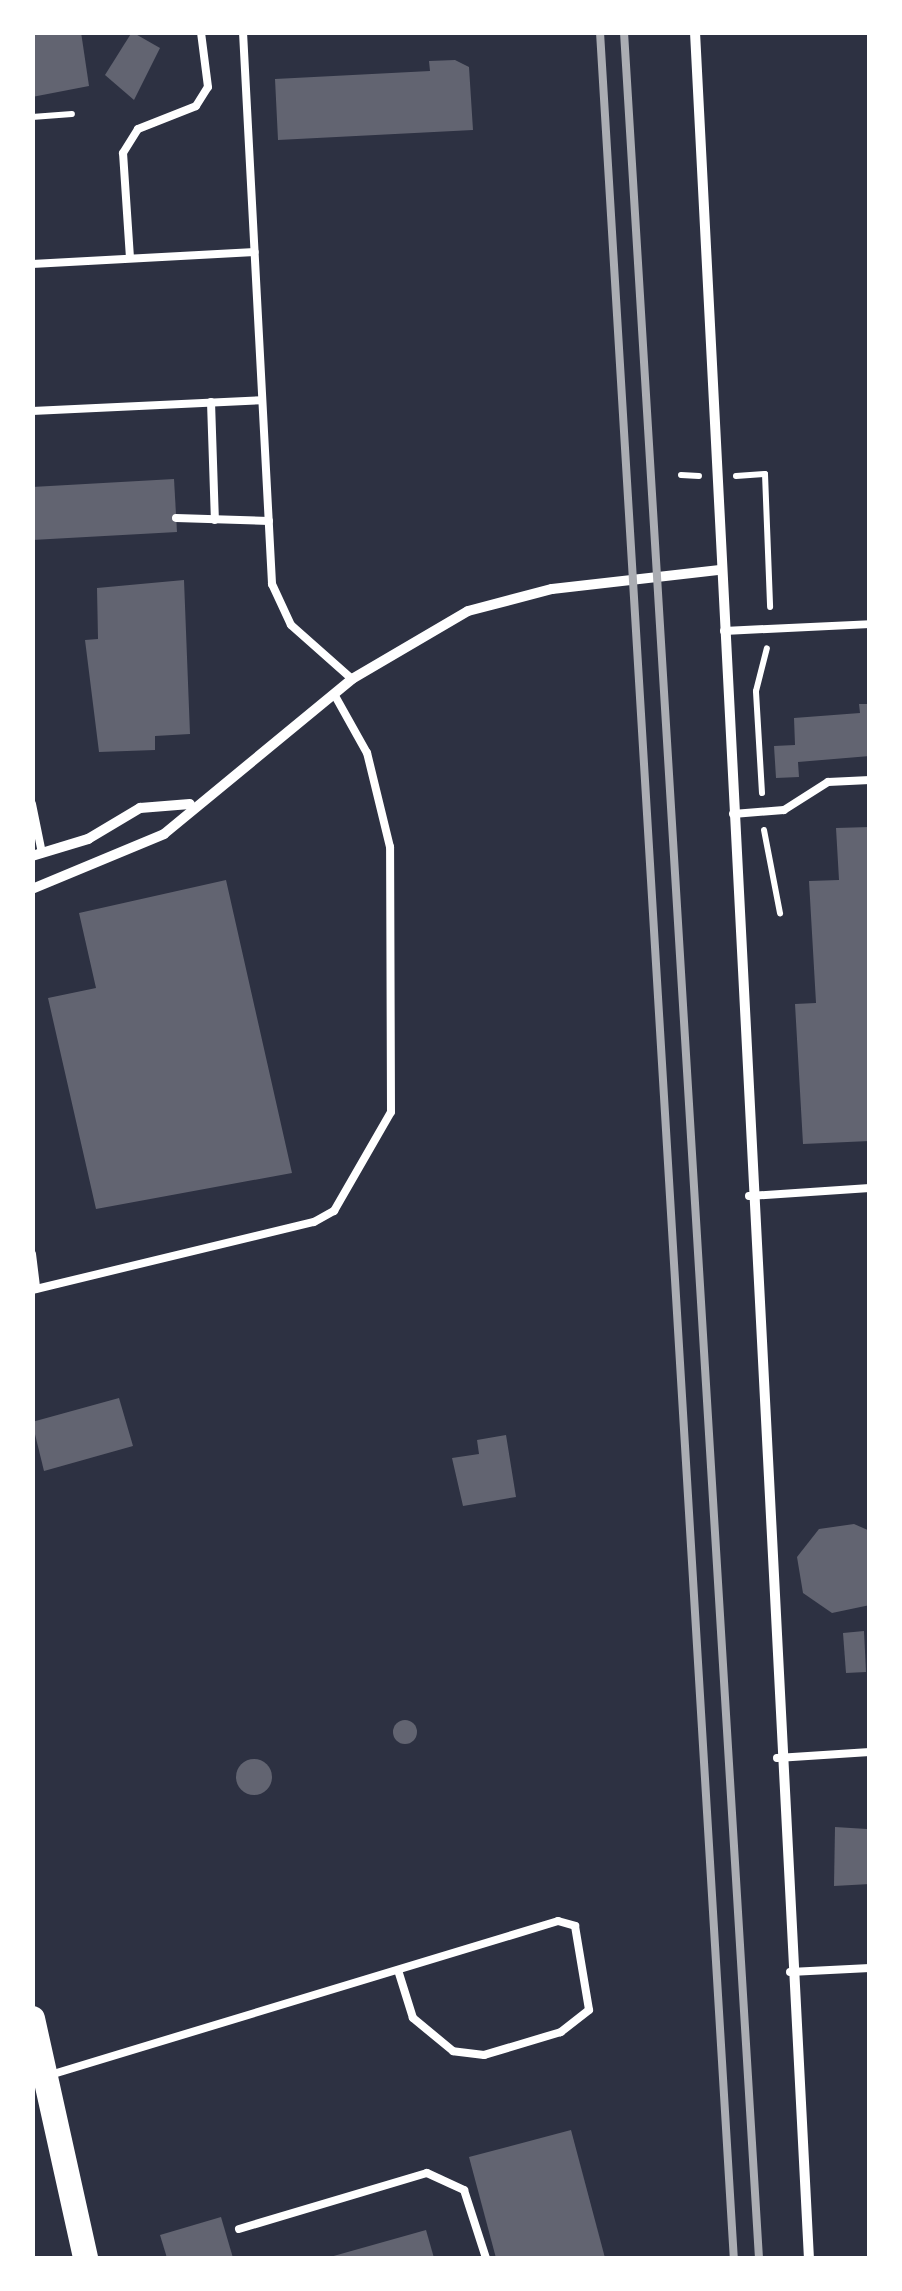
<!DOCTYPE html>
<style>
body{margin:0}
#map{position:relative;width:902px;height:2291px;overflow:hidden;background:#2d3142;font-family:Georgia,serif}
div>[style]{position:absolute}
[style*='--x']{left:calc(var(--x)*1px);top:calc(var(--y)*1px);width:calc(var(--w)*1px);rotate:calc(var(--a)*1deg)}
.building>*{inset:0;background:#626471}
.round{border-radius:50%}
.path>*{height:6px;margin:-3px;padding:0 3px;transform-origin:3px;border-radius:3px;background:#fff}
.service>*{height:8px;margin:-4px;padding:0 4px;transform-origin:4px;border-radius:4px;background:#fff}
.minor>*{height:10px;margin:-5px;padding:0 5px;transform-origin:5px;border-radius:5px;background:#fff}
.primary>*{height:25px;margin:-12.5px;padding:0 12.5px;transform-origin:12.5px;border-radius:12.5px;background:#fff}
.rail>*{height:8px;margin:-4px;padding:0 4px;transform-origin:4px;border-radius:4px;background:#abadb3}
span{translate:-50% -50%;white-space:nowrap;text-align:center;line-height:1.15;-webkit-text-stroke:8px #fff;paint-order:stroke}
.frame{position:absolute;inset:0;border:35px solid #fff;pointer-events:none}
</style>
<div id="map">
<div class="building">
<i style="clip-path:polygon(32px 32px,81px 32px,89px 86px,32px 97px)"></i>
<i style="clip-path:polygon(132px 32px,160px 48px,134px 100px,105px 75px)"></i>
<i style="clip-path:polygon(455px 60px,469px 67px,473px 130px,278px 140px,275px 79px,430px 71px,429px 61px)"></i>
<i style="clip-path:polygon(174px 479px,177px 532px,32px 540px,32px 487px)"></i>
<i style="clip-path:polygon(184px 580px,190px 734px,155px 736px,155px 750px,99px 752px,85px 640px,98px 639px,97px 588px)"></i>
<i style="clip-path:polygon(859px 704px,870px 704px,870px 756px,798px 762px,799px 777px,776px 778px,774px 746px,795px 745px,794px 718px,860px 713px)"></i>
<i style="clip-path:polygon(870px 827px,870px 1141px,803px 1144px,795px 1004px,816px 1003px,809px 881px,839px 880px,836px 828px)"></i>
<i style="clip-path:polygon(226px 880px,292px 1173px,96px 1209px,48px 998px,96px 988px,79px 913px)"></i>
<i style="clip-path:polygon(119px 1398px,133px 1446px,44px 1471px,32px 1422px)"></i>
<i style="clip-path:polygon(506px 1435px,516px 1497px,463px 1506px,452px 1458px,479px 1454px,477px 1440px)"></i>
<i style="clip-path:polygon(854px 1524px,870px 1531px,870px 1605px,832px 1613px,803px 1593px,797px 1557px,819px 1529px)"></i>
<i style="clip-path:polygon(864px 1631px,866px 1672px,846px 1673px,843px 1633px)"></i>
<i class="round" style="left:393px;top:1720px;width:24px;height:24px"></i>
<i class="round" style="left:236px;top:1759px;width:36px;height:36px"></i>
<i style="clip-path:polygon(835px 1827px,867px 1829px,870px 1884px,834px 1886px)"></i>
<i style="clip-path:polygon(571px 2130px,605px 2258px,496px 2258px,469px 2157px)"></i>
<i style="clip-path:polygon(221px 2217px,233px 2258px,167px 2258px,160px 2235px)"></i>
<i style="clip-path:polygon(426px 2230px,434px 2258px,330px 2258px,330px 2257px)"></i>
</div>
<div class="path">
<i style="--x:32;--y:117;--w:40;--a:-4.3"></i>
<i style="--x:681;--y:475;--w:18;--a:3"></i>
<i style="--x:736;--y:476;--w:29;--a:-4"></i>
<i style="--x:765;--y:474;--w:133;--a:87.8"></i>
<i style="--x:762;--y:793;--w:102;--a:-93.4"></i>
<i style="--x:756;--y:691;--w:44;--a:-75.7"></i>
<i style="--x:764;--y:830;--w:85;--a:79.1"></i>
</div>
<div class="service">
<i style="--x:243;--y:32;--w:553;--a:86.99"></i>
<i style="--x:272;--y:584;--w:45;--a:65.1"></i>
<i style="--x:291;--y:625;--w:81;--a:41.5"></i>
<i style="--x:130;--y:258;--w:105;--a:-93.8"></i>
<i style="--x:123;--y:153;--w:28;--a:-58"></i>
<i style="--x:138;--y:129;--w:62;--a:-21.6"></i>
<i style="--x:196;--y:106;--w:22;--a:-58"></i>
<i style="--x:208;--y:87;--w:55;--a:-97.3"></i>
<i style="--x:32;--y:264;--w:223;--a:-3.1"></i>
<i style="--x:211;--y:402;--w:118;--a:88.1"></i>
<i style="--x:32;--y:411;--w:230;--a:-2.7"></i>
<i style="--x:176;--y:518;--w:93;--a:1.8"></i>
<i style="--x:724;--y:631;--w:146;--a:-2.7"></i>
<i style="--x:32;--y:804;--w:50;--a:78.5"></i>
<i style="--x:733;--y:814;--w:51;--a:-4.5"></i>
<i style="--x:784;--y:810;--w:52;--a:-32.5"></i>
<i style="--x:828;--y:782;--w:42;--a:-2.7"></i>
<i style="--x:749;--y:1196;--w:121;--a:-3.8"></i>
<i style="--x:32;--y:1254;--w:35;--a:83"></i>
<i style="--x:32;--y:1290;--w:290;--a:-13.6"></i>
<i style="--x:314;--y:1222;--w:23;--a:-29"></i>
<i style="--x:334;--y:1211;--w:114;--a:-60.1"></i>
<i style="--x:391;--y:1112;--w:265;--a:-90.2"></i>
<i style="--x:390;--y:847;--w:97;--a:-103.7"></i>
<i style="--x:367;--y:753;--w:68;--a:-119.2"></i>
<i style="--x:777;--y:1758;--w:93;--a:-3.7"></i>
<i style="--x:790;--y:1972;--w:80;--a:-2.9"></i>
<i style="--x:50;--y:2075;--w:531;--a:-16.86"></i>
<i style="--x:558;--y:1921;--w:18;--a:16"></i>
<i style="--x:575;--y:1926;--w:85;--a:80.5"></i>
<i style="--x:589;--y:2010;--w:36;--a:142"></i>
<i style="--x:561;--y:2032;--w:80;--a:163.4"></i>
<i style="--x:484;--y:2055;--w:31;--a:-173"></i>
<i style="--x:453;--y:2051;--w:52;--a:-140.5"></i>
<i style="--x:413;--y:2018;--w:50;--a:-107.4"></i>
<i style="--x:239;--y:2229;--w:196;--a:-16.6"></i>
<i style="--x:427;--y:2173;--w:41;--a:24.7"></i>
<i style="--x:464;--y:2190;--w:71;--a:72.1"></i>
</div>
<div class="minor">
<i style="--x:695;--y:32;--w:2229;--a:87.07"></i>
<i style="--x:32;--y:856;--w:59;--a:-16.9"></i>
<i style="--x:88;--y:839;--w:61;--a:-30.8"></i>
<i style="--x:140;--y:808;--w:50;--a:-4.6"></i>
<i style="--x:32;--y:889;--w:143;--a:-22.6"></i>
<i style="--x:164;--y:834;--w:244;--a:-39.5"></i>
<i style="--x:352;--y:679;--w:134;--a:-30.4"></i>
<i style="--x:468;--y:611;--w:87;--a:-14.7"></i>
<i style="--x:552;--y:589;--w:169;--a:-6.5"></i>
</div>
<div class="primary">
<i style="--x:32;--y:2018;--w:246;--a:77.5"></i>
</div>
<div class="rail">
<i style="--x:600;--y:32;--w:2230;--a:86.56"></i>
<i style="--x:624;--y:32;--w:2230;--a:86.53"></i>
</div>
<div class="frame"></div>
</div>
